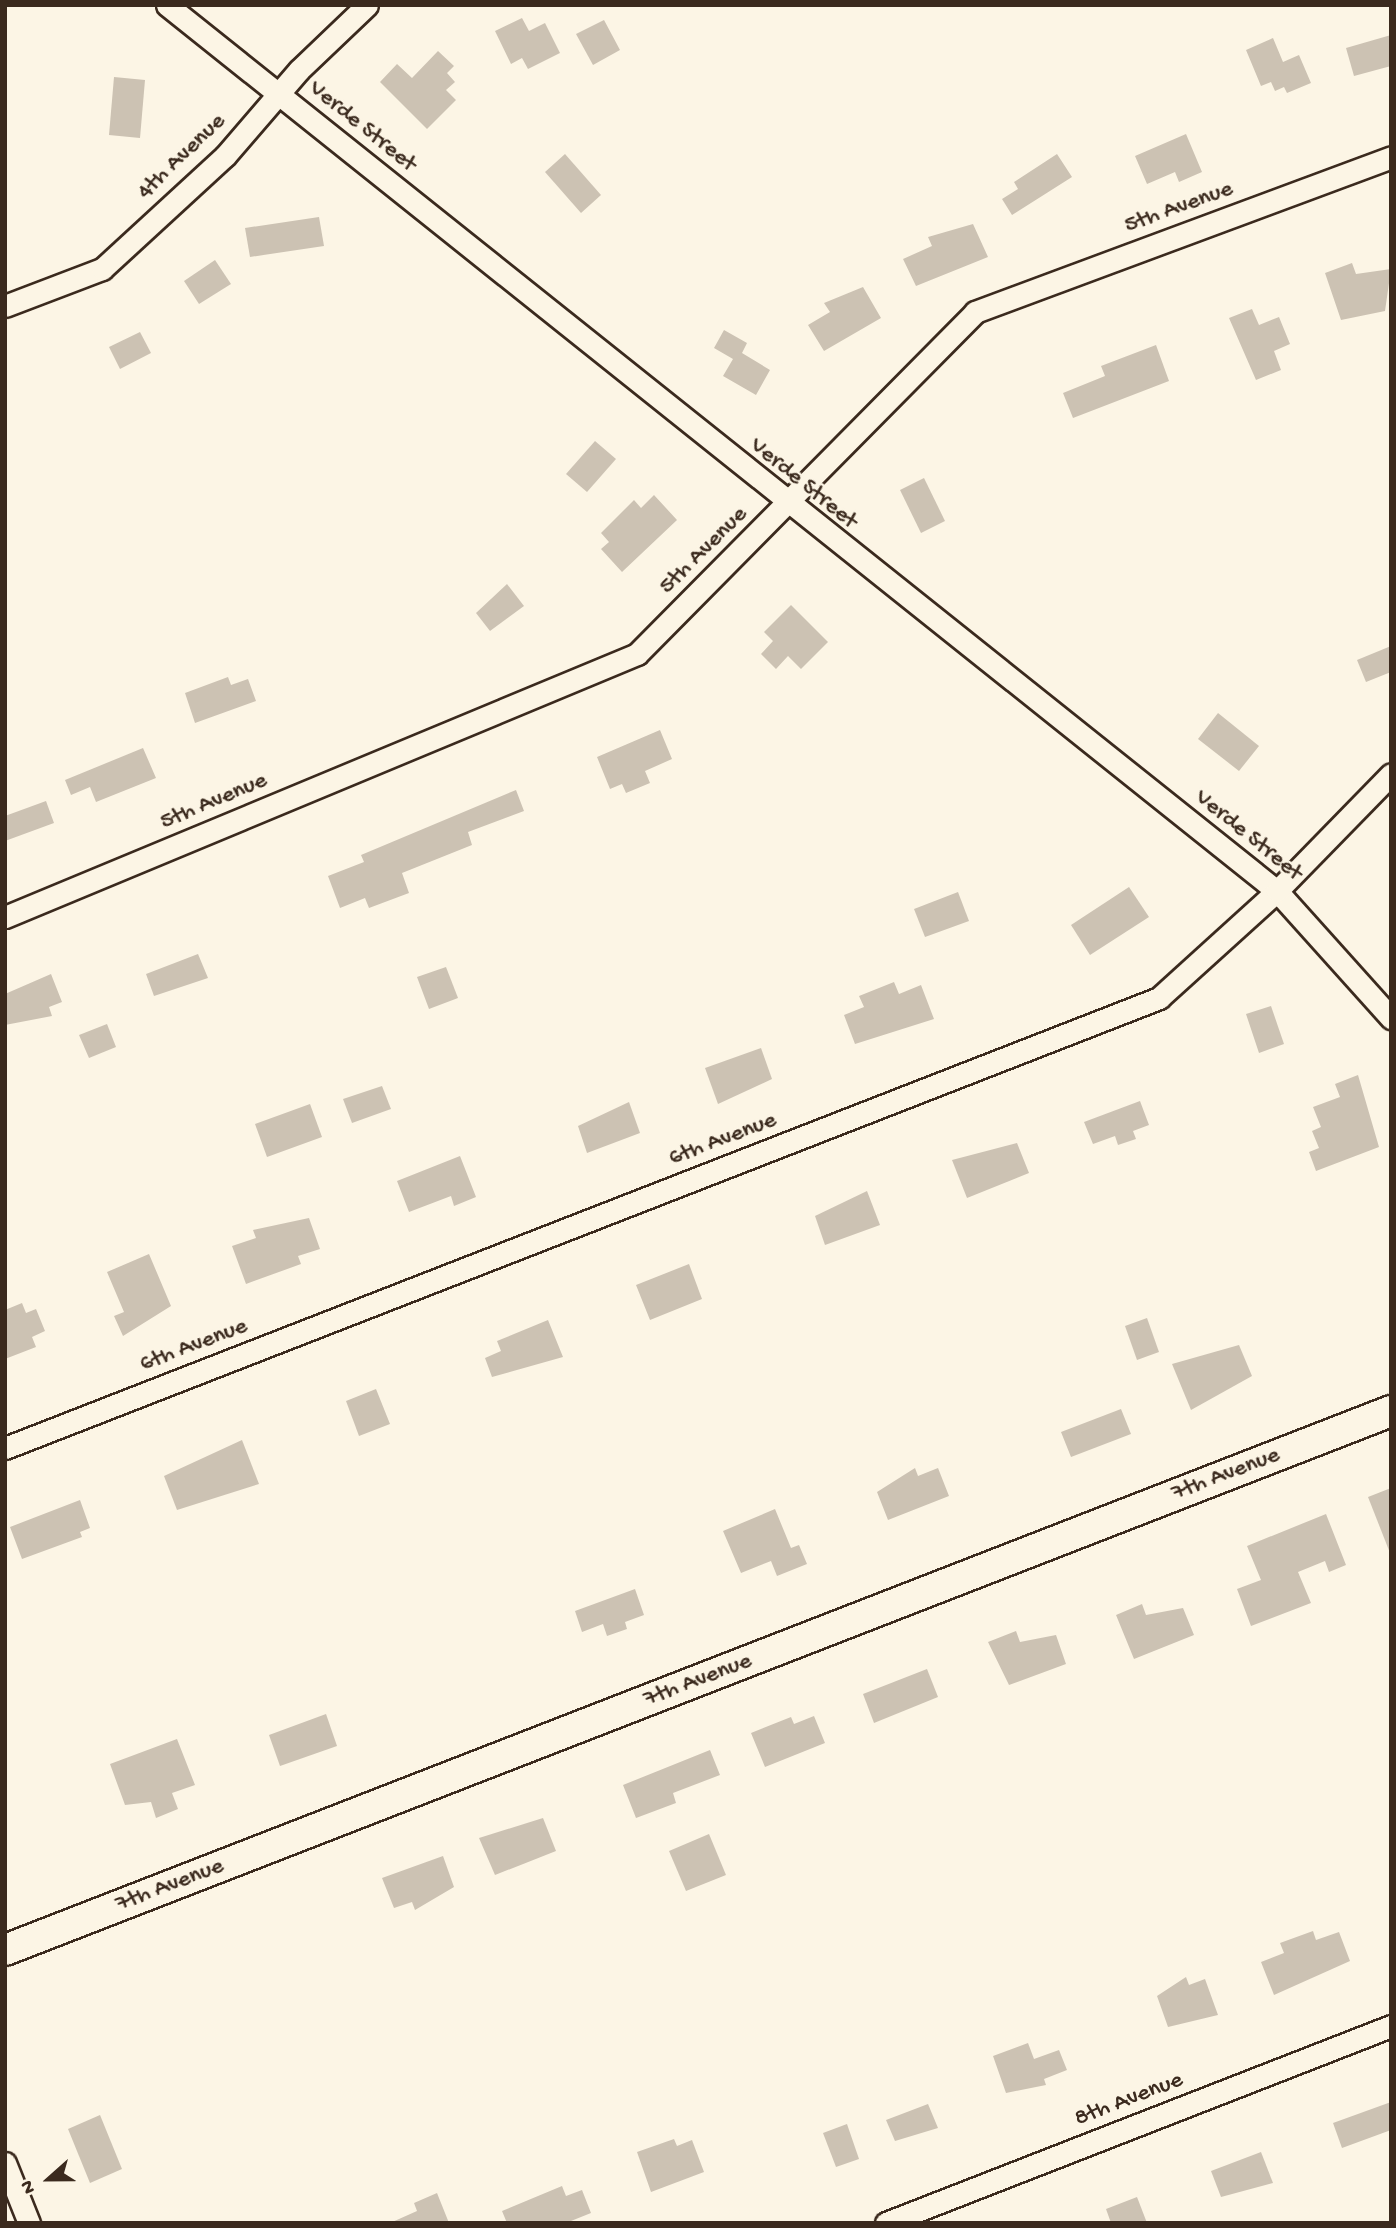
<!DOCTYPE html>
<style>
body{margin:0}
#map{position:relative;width:1396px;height:2228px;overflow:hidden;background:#fcf5e5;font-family:"Gochi Hand",sans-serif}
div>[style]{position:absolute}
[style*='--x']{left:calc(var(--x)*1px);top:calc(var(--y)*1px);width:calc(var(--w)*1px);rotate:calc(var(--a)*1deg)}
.building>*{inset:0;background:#ccc2b3}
.roads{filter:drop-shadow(2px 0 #3b2a1e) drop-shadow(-2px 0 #3b2a1e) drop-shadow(0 2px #3b2a1e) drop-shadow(0 -2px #3b2a1e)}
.street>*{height:21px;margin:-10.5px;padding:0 10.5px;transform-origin:10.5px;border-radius:10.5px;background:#fcf5e5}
.secondary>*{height:30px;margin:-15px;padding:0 15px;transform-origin:15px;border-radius:15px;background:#fcf5e5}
span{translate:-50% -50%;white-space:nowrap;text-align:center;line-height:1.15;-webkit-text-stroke:5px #fcf5e5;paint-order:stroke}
.street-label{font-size:24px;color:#3b2a1e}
.frame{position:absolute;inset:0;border:7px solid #3b2a1e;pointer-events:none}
.north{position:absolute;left:14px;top:2144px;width:70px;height:70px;-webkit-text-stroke:5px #fcf5e5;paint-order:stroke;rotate:249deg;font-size:19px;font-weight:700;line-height:28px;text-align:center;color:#3b2a1e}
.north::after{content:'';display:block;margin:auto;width:24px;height:32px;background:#3b2a1e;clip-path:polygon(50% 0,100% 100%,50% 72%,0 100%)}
</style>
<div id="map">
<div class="building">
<i style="clip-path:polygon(522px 18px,529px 31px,545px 23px,560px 53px,528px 69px,522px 58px,511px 64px,495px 31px)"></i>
<i style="clip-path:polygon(604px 20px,620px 50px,593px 65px,576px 34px)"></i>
<i style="clip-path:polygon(1391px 35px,1391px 66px,1354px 76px,1346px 48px)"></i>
<i style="clip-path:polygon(1273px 38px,1283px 62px,1299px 55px,1311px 83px,1287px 93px,1284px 87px,1275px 91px,1271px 82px,1261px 86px,1246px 50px)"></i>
<i style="clip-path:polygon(438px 51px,454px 66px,447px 73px,455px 82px,446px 90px,456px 100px,427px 129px,380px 82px,397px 64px,412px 78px)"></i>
<i style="clip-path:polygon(114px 77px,145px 80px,140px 138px,109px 135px)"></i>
<i style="clip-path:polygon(1186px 134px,1202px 172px,1179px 182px,1175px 172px,1147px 184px,1135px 156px)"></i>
<i style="clip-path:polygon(565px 154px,601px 195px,581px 213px,545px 172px)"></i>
<i style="clip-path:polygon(1057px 154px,1072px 177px,1012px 215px,1002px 199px,1018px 189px,1014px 182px)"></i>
<i style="clip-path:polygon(319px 217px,324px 246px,250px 257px,245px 228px)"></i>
<i style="clip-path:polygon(973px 224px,988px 257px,916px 286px,903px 259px,932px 246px,928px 237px)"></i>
<i style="clip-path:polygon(215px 260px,231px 284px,199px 304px,184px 281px)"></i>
<i style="clip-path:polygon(1352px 263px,1356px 274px,1391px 269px,1385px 311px,1341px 320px,1325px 273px)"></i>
<i style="clip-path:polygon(863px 287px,881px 318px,824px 351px,808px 325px,830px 312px,824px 303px)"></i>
<i style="clip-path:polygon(1252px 309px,1259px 325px,1279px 317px,1290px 344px,1274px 351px,1281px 370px,1256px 380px,1229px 318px)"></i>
<i style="clip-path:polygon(724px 330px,747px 343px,742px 353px,770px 370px,756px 395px,723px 376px,733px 359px,714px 348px)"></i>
<i style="clip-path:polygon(140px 332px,151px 353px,120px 369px,109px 347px)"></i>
<i style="clip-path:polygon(1156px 345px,1169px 381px,1073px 418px,1063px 393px,1105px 376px,1101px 366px)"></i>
<i style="clip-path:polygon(595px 441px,616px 459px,587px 492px,566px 474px)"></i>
<i style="clip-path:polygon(924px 478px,945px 521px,921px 533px,900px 490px)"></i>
<i style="clip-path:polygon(654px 495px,677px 520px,622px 572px,601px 549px,609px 542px,601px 533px,634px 500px,641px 508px)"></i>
<i style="clip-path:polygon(507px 584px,524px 606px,490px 631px,476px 613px)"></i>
<i style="clip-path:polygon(791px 605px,828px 642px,801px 669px,788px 656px,776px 669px,761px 654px,773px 641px,764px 632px)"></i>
<i style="clip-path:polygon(1391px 646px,1391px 672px,1366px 682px,1357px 660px)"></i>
<i style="clip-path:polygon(228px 677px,231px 685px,248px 679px,256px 701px,195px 723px,185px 693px)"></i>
<i style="clip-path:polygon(1218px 713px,1259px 746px,1239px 771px,1198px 739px)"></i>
<i style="clip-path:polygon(660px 730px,672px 759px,645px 771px,650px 783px,626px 793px,622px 784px,610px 789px,597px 757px)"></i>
<i style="clip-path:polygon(143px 748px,156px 778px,96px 802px,90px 787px,71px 795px,65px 780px)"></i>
<i style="clip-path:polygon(516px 790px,524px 811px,468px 832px,472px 845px,402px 873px,409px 893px,369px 908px,365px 898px,340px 908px,328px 876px,364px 862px,361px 855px)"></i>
<i style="clip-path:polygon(46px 801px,54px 823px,5px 841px,5px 816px)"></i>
<i style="clip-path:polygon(1129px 887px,1149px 917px,1090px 955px,1071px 925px)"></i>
<i style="clip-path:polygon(958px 892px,969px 921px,925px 937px,914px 909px)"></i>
<i style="clip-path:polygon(198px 954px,208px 978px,154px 996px,146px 974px)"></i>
<i style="clip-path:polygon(446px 967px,458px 998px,429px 1009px,417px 977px)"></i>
<i style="clip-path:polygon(51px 974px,62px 1002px,49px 1007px,52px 1016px,5px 1025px,5px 994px)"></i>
<i style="clip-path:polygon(894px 982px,899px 994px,921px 985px,934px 1019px,855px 1044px,844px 1015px,864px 1007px,859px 996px)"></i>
<i style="clip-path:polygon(1271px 1006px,1284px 1044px,1259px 1053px,1246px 1014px)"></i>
<i style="clip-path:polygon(107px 1024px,116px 1047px,89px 1058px,79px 1035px)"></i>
<i style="clip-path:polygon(761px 1048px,772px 1079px,718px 1104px,705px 1068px)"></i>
<i style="clip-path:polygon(1358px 1075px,1379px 1147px,1316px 1171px,1309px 1152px,1319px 1148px,1312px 1131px,1321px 1127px,1313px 1107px,1340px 1097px,1335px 1084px)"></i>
<i style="clip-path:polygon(382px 1086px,391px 1109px,352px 1123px,343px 1099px)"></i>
<i style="clip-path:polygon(1140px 1101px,1149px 1125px,1133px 1131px,1136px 1139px,1118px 1145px,1115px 1136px,1093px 1144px,1084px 1122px)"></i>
<i style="clip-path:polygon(629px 1102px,640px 1133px,587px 1153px,578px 1126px)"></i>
<i style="clip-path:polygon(310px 1104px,322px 1137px,267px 1157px,255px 1124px)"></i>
<i style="clip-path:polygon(1017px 1143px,1029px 1173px,967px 1198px,952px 1160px)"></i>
<i style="clip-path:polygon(460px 1156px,476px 1197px,454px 1206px,451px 1196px,409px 1212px,397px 1181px)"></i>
<i style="clip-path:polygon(867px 1191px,880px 1225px,825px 1245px,815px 1216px)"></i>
<i style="clip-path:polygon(309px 1218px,320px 1249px,298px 1256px,301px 1264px,246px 1284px,232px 1246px,256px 1238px,253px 1230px)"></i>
<i style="clip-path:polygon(149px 1254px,171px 1306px,123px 1336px,114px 1316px,124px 1312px,107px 1272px)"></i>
<i style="clip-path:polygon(689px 1264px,702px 1299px,650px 1320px,636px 1285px)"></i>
<i style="clip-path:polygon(22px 1303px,26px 1313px,36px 1309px,45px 1331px,32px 1337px,36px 1347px,5px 1359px,5px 1310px)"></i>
<i style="clip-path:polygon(1147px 1318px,1159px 1352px,1137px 1360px,1125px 1326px)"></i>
<i style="clip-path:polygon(548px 1320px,563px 1357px,492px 1377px,485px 1358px,501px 1351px,497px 1341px)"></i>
<i style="clip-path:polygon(1239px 1345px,1252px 1376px,1191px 1410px,1172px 1364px)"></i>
<i style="clip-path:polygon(376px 1389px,390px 1424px,359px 1436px,346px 1401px)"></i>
<i style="clip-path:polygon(1121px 1409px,1131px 1434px,1071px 1457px,1061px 1432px)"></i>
<i style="clip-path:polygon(242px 1440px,259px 1484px,177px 1510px,164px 1476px)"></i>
<i style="clip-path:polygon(915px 1468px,918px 1476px,938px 1468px,949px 1496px,888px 1520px,877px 1492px)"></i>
<i style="clip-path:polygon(1391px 1488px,1391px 1553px,1390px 1553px,1368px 1497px)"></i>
<i style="clip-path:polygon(80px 1500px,90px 1528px,80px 1532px,82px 1537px,22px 1559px,10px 1527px)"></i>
<i style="clip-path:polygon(775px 1509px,791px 1548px,799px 1545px,807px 1564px,777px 1576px,771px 1561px,741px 1573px,723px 1531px)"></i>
<i style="clip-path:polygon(1326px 1514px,1346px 1565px,1329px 1572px,1325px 1561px,1298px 1572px,1311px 1603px,1251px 1626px,1237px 1589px,1261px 1580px,1247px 1546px)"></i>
<i style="clip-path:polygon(635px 1589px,644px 1615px,625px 1622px,627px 1629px,607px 1636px,603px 1624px,582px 1632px,575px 1611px)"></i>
<i style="clip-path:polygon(1142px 1604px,1146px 1615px,1183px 1608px,1194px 1635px,1134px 1659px,1116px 1615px)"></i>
<i style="clip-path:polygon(1016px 1631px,1020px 1642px,1056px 1635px,1066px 1664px,1009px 1685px,988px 1642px)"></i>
<i style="clip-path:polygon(927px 1669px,938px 1697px,874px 1723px,863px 1694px)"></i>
<i style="clip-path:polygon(326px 1714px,337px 1746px,280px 1766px,269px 1735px)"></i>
<i style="clip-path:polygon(814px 1716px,825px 1743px,765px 1767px,751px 1733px,791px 1717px,794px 1724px)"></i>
<i style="clip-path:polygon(177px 1739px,195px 1785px,172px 1793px,178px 1809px,156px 1818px,151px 1802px,125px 1805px,110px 1764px)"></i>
<i style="clip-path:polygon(710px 1750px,720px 1775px,673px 1793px,676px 1803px,636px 1818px,623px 1785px)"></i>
<i style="clip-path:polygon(543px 1818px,556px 1851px,495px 1875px,479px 1838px)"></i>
<i style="clip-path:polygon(709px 1834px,726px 1875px,686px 1891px,669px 1851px)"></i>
<i style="clip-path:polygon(443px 1856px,454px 1887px,415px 1910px,412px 1902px,394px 1908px,382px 1878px)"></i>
<i style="clip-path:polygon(1313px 1931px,1316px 1940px,1339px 1932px,1350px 1961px,1274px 1995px,1261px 1962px,1284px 1953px,1280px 1943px)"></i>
<i style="clip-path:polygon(1186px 1977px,1189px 1985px,1205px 1979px,1218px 2015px,1168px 2027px,1157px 1996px)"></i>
<i style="clip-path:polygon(1028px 2043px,1034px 2059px,1059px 2050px,1067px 2070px,1044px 2079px,1046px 2085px,1006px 2093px,993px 2056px)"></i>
<i style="clip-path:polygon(1391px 2102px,1391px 2130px,1342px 2148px,1333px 2123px)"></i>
<i style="clip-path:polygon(928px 2104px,938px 2128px,895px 2141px,886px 2120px)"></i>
<i style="clip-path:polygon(100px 2115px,122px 2169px,90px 2183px,68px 2129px)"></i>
<i style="clip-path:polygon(847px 2124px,859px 2159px,836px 2167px,823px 2133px)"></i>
<i style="clip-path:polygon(674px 2139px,677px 2146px,692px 2140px,704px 2172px,651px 2192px,637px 2152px)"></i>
<i style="clip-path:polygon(1261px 2152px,1273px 2183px,1221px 2197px,1211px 2171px)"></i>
<i style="clip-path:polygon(562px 2186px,566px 2196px,582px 2190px,591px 2213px,566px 2223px,507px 2223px,502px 2211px)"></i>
<i style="clip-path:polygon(437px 2193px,449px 2223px,390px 2223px,417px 2211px,414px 2203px)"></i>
<i style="clip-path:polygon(1137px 2197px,1147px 2223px,1111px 2223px,1106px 2209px)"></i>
</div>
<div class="roads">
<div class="street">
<i style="--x:167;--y:5;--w:1420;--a:38.6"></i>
<i style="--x:1277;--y:891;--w:171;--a:48.1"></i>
<i style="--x:5;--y:306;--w:104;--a:-20.9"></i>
<i style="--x:102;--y:269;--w:167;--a:-42.6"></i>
<i style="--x:225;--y:156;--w:113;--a:-49.3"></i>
<i style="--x:299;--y:70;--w:94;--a:-43.7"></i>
<i style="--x:5;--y:917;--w:685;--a:-22.59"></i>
<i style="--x:637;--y:654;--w:481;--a:-45.3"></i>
<i style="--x:975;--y:312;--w:444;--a:-20.4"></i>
<i style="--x:5;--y:1448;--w:1239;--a:-21.3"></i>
<i style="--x:1159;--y:998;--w:159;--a:-42.2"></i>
<i style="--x:1277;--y:891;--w:163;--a:-45.7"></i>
<i style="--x:5;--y:2163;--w:65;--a:68.2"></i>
<i style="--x:886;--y:2223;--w:542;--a:-21.31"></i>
</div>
<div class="secondary">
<i style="--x:5;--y:1950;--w:1487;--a:-21.25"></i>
</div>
</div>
<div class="street-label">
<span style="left:362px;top:127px;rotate:39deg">Verde Street</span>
<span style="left:182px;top:157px;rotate:-44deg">4th Avenue</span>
<span style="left:1179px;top:208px;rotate:-20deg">5th Avenue</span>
<span style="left:803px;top:484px;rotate:39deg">Verde Street</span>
<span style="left:704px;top:551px;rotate:-45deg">5th Avenue</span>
<span style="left:214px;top:802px;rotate:-23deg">5th Avenue</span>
<span style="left:1248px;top:836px;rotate:39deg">Verde Street</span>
<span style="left:723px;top:1140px;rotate:-21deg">6th Avenue</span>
<span style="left:194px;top:1346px;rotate:-21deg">6th Avenue</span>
<span style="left:1226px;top:1475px;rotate:-21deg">7th Avenue</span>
<span style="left:698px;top:1681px;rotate:-21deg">7th Avenue</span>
<span style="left:170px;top:1886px;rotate:-21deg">7th Avenue</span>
<span style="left:1129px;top:2100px;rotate:-21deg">8th Avenue</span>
</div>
<div class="frame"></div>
<div class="north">N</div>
</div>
